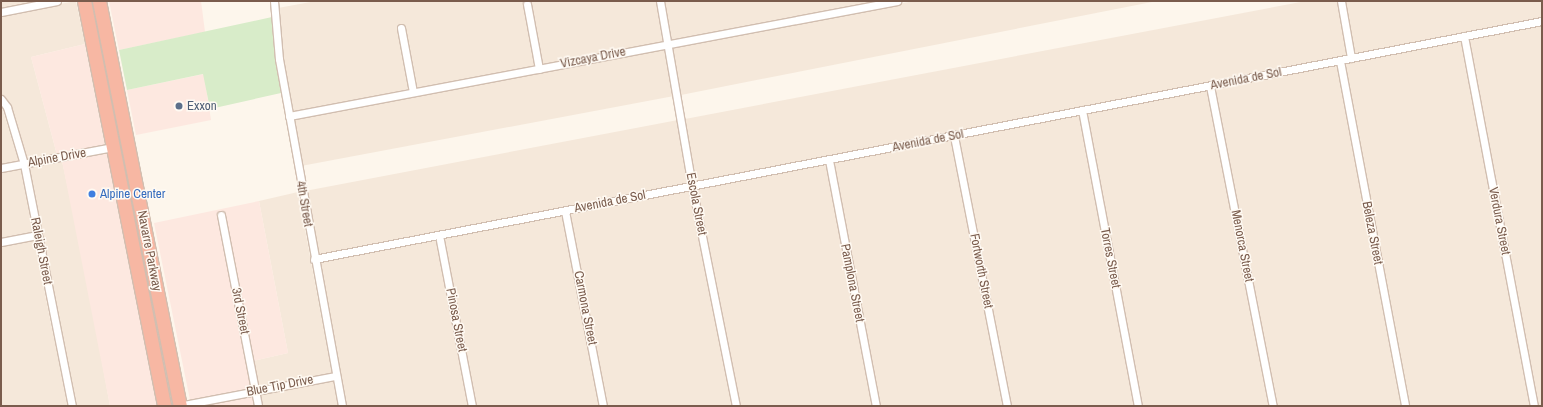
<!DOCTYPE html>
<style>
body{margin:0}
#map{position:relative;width:1543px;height:407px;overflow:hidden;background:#fdf6ec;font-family:"Archivo Narrow",sans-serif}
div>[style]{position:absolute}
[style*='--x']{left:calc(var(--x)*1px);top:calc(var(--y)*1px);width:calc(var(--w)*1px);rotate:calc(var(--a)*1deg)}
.residential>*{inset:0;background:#f5e8da}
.commercial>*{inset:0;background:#fde8e0}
.green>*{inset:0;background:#d8ecc9}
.roads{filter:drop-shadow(1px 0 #d1beb0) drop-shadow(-1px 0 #d1beb0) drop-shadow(0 1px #d1beb0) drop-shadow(0 -1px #d1beb0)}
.street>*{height:7px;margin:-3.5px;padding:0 3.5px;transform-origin:3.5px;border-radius:3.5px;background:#fff}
.highway>*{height:13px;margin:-6.5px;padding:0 6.5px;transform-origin:6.5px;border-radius:6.5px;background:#f7b7a3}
.dots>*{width:11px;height:11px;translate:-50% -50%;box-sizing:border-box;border:2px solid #fffaf3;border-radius:50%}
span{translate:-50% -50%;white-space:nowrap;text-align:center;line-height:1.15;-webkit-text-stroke:3px #fffaf3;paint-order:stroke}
.street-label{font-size:13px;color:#7a5c4d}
.service-label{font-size:13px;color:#4e5e75}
.left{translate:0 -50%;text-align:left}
.shop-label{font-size:13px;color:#366cbe}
.frame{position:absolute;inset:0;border:2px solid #7a5c4d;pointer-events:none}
</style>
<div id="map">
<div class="residential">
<i style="clip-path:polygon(1px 1px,41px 1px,1px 9px)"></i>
<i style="clip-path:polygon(76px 1px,85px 44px,31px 57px,57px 155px,26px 160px,11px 106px,1px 95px,1px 15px)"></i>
<i style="clip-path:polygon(316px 1px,526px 1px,523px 2px,535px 66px,416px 88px,404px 24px,397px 25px,409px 89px,292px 113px,282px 58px,278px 8px)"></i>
<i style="clip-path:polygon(530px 1px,656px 1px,663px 42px,542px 65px)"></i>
<i style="clip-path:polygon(663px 1px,880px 1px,671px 40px)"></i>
<i style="clip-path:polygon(914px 1px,1157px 1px,681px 95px,672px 47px)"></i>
<i style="clip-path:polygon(1306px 1px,1337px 1px,1347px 56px,695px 182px,685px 119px)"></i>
<i style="clip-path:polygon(1345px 1px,1542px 1px,1542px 18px,1354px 55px)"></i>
<i style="clip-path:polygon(1542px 25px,1542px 406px,1537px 406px,1468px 39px)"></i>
<i style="clip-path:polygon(1461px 40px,1530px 406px,1409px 406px,1344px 63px)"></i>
<i style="clip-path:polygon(665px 48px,674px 96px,301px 166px,293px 119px)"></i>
<i style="clip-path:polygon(1337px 65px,1401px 406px,1276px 406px,1214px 88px)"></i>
<i style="clip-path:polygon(1207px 89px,1269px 406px,1142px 406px,1086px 113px)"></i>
<i style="clip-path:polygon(1px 104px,19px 162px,1px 165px)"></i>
<i style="clip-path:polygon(1079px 114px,1135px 406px,1011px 406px,959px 138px)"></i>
<i style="clip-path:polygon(678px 120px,688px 184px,317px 256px,305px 191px)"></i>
<i style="clip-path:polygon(952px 139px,1004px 406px,880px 406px,833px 162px)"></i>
<i style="clip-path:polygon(62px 161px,83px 258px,110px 406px,76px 406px,28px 166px)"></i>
<i style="clip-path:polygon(826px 164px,872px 406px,740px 406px,696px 188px)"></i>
<i style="clip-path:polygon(21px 168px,33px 233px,1px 239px,1px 171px)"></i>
<i style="clip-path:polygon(689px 190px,733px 406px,607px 406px,570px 213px)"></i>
<i style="clip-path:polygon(298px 192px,332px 374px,258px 387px,253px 361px,288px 353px,259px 201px)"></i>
<i style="clip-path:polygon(563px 215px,599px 406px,476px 406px,443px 238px)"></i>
<i style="clip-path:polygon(34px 239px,51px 324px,69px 406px,1px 406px,1px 245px)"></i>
<i style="clip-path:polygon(436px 239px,469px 406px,345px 406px,318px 262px)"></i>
<i style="clip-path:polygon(333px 380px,338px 406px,262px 406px,260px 393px)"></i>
</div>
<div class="commercial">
<i style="clip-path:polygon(109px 1px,201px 1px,205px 32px,119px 50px)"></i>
<i style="clip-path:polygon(85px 44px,105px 145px,57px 155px,31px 57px)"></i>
<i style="clip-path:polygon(204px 74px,211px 120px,136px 135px,127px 90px)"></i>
<i style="clip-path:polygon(107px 152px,149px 363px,157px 406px,110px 406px,62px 161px)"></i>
<i style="clip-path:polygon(259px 201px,288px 353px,253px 361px,224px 212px,217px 213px,251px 388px,190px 400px,154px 223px)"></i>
<i style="clip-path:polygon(253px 394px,255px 406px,193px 406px)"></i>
</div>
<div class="green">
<i style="clip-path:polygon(272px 17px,281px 93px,210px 109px,203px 74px,127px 90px,119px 50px)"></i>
</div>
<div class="roads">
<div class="street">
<i style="--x:274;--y:1;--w:58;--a:85.1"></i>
<i style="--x:279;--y:59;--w:353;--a:79.7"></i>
<i style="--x:660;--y:1;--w:188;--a:80.2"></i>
<i style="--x:692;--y:186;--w:224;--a:78.7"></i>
<i style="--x:1341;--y:1;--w:58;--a:80"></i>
<i style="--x:527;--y:4;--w:66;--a:79.5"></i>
<i style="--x:1;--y:12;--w:57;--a:-11.1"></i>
<i style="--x:401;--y:28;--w:65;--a:79.4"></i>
<i style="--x:1464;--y:36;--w:377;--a:79.3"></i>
<i style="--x:1340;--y:61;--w:351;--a:79.3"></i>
<i style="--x:1210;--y:86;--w:326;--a:78.9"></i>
<i style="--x:1;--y:99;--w:10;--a:53"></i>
<i style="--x:7;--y:107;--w:59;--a:73.4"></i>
<i style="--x:24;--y:164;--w:247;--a:78.8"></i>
<i style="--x:1082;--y:110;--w:301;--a:79.3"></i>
<i style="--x:289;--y:116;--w:619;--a:-10.71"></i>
<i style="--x:954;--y:136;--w:275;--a:78.9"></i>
<i style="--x:829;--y:160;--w:250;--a:79.2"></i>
<i style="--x:1;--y:168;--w:114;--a:-10.6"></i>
<i style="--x:565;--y:211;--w:199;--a:79"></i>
<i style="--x:221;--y:215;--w:195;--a:79"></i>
<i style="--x:439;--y:235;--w:174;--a:79.1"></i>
<i style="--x:1;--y:242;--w:37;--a:-11"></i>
<i style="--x:314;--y:259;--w:1251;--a:-10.97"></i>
<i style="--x:178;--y:406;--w:161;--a:-10.8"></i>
</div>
<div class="highway">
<i style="--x:84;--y:1;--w:413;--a:78.8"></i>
<i style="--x:99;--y:1;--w:413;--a:78.7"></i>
</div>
</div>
<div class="dots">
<i style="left:179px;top:106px;background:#5c6f8a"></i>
<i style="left:92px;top:194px;background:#3f7fe0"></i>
</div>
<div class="street-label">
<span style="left:593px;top:58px;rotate:-11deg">Vizcaya Drive</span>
<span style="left:1246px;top:79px;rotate:-11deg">Avenida de Sol</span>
<span style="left:928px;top:141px;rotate:-11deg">Avenida de Sol</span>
<span style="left:57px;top:158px;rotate:-10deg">Alpine Drive</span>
<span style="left:610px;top:202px;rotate:-11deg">Avenida de Sol</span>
<span style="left:304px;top:204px;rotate:80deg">4th Street</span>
<span style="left:696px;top:204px;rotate:79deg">Escola Street</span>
<span style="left:1499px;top:221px;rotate:79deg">Verdura Street</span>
<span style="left:1372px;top:233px;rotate:79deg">Beleza Street</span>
<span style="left:1242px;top:246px;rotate:79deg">Menorca Street</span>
<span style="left:41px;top:251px;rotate:79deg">Raleigh Street</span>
<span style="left:149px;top:251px;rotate:79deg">Navarre Parkway</span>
<span style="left:1110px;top:258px;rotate:79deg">Torres Street</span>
<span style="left:981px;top:271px;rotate:79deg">Fortworth Street</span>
<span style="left:852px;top:283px;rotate:79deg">Pamplona Street</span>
<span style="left:585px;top:308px;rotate:79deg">Carmona Street</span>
<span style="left:240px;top:311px;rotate:79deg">3rd Street</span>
<span style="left:456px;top:320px;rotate:79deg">Pinosa Street</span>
<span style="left:280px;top:386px;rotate:-11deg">Blue Tip Drive</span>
</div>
<div class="service-label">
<span class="left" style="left:187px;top:106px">Exxon</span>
</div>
<div class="shop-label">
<span class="left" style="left:100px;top:194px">Alpine Center</span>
</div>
<div class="frame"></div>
</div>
